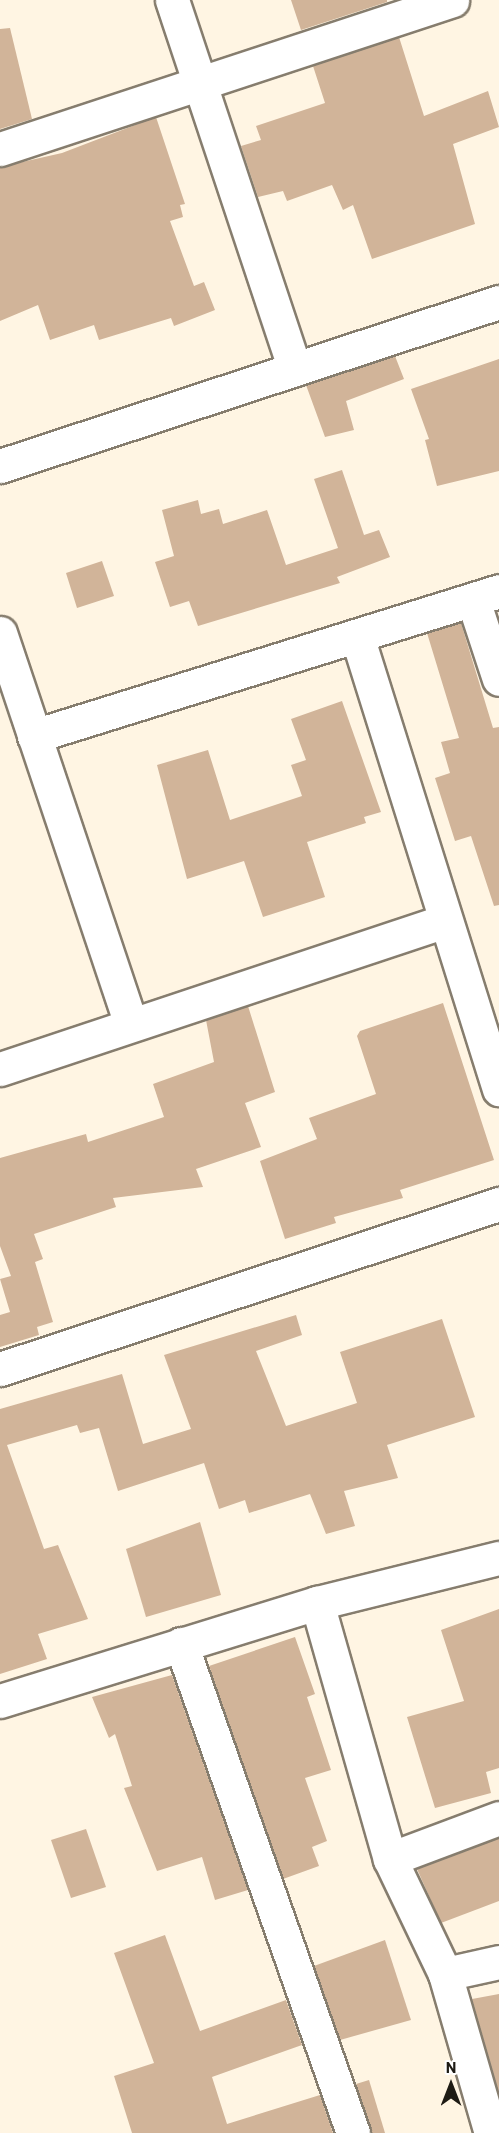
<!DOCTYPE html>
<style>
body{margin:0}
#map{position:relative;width:499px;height:2133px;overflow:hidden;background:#fff5e3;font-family:Barlow,sans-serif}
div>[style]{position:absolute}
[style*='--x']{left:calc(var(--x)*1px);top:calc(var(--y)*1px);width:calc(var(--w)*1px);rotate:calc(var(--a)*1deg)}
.building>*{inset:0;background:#d1b499}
.roads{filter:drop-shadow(2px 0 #867d6e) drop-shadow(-2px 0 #867d6e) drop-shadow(0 2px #867d6e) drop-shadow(0 -2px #867d6e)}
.street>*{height:33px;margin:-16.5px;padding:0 16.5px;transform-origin:16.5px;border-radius:16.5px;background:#fff}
.secondary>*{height:33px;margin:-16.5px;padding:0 16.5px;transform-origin:16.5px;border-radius:16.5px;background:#fff}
span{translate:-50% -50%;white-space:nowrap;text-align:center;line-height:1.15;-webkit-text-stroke:5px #fff;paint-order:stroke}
.north{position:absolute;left:421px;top:2055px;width:60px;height:60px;-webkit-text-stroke:4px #fff;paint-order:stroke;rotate:0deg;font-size:16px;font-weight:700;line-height:24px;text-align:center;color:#1e1b14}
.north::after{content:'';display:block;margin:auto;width:21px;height:27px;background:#1e1b14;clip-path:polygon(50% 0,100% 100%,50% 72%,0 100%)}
</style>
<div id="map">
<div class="building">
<i style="clip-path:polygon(291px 0,387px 0,387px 2px,301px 30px)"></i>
<i style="clip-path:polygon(10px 28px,32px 119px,0 129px,0 29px)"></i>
<i style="clip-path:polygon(399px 37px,424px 116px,488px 91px,499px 127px,453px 144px,475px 224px,372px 259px,353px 205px,343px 210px,332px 185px,287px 201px,283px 191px,258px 197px,241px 146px,261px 140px,256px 126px,325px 103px,313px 66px)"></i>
<i style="clip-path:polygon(156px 117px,185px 204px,180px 205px,183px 217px,170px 221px,194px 286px,204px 282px,215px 310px,174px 326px,171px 318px,99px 340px,94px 325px,50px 340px,38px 305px,0 321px,0 167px,62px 153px)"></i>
<i style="clip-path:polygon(395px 356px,404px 379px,346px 401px,354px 430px,325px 437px,306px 385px)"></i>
<i style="clip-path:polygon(499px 359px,499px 471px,437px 486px,425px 440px,429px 439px,411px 389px)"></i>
<i style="clip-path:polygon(342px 470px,364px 535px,379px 530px,390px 557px,337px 577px,340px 583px,198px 626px,189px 601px,170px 607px,155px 562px,174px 556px,162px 510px,198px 500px,201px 514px,219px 509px,223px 524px,267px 510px,286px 565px,338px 548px,314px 479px)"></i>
<i style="clip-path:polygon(102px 561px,114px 596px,77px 608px,66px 573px)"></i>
<i style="clip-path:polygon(461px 623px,493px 728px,499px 727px,499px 905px,494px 906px,471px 836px,455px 841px,435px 778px,450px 773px,441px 742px,459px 738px,427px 633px)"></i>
<i style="clip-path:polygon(342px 701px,381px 812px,364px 817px,366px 823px,307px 842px,325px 897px,263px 917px,244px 861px,187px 879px,157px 765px,208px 750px,230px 820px,302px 796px,291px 765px,306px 760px,291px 719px)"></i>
<i style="clip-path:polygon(443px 1003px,494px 1160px,400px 1190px,403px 1198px,334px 1217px,336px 1223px,285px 1239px,260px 1161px,317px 1139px,309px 1118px,376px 1094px,357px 1036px,360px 1031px)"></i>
<i style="clip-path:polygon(248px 1006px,275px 1092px,245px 1103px,261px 1147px,196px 1169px,203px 1187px,113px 1198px,116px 1207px,34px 1234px,43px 1259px,35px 1262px,53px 1322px,37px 1327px,39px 1335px,0 1347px,0 1315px,10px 1312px,0 1279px,11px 1276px,0 1246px,0 1158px,86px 1134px,88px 1142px,164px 1117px,153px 1084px,214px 1062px,206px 1020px)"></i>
<i style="clip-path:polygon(296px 1315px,302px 1335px,256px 1351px,286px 1426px,357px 1403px,340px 1352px,442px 1319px,475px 1417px,387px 1445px,398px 1478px,344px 1491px,355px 1526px,326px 1534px,310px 1494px,249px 1513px,245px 1500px,219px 1509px,204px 1463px,118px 1491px,99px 1428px,80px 1433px,77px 1425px,7px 1445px,44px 1549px,58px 1545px,88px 1619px,38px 1634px,47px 1659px,0 1674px,0 1409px,122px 1374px,143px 1444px,191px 1429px,164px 1355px)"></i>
<i style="clip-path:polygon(200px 1522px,221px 1595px,146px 1617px,126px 1549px)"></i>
<i style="clip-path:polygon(499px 1609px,499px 1768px,486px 1772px,491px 1793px,435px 1808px,407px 1717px,464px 1701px,441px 1630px)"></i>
<i style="clip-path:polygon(295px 1637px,315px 1694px,307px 1697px,331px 1770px,305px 1778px,327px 1841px,312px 1847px,319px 1866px,283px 1879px,209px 1666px)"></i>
<i style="clip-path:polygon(172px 1675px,248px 1890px,215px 1900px,202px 1857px,157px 1871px,124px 1788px,132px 1786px,115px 1734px,109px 1738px,92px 1697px)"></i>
<i style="clip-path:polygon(86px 1829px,106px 1887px,71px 1898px,51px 1840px)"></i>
<i style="clip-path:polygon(499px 1838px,499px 1901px,441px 1923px,417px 1869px)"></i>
<i style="clip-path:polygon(165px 1935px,200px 2031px,286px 2000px,302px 2045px,212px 2077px,227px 2124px,320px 2095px,333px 2133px,132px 2133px,114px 2076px,154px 2063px,114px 1953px)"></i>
<i style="clip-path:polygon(385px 1940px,411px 2020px,340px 2040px,314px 1966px)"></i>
<i style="clip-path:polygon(499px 1994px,499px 2093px,472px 1999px)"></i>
<i style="clip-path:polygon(369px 2080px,385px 2133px,371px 2133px,356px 2084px)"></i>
</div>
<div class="roads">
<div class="street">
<i style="--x:172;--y:0;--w:389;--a:71.6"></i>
<i style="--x:0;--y:149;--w:476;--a:-18.2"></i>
<i style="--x:473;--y:600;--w:83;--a:71.8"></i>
<i style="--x:0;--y:633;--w:413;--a:71.5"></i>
<i style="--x:357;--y:636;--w:475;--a:72.6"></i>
<i style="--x:34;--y:736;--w:487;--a:-17.3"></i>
<i style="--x:0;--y:1069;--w:469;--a:-18.4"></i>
<i style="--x:0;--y:1369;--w:526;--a:-18.3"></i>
<i style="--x:317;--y:1603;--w:266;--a:74.1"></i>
<i style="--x:390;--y:1859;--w:127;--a:64.4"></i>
<i style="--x:445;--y:1974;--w:166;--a:73.9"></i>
<i style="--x:181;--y:1644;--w:518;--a:70.62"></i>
<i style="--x:0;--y:1701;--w:332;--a:-17.2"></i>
<i style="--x:317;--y:1603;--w:187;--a:-13.9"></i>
<i style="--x:390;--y:1859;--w:116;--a:-20.6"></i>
<i style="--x:445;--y:1974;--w:55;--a:-12.5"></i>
</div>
<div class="secondary">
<i style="--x:0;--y:466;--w:525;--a:-18.19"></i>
</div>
</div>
<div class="north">N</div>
</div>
